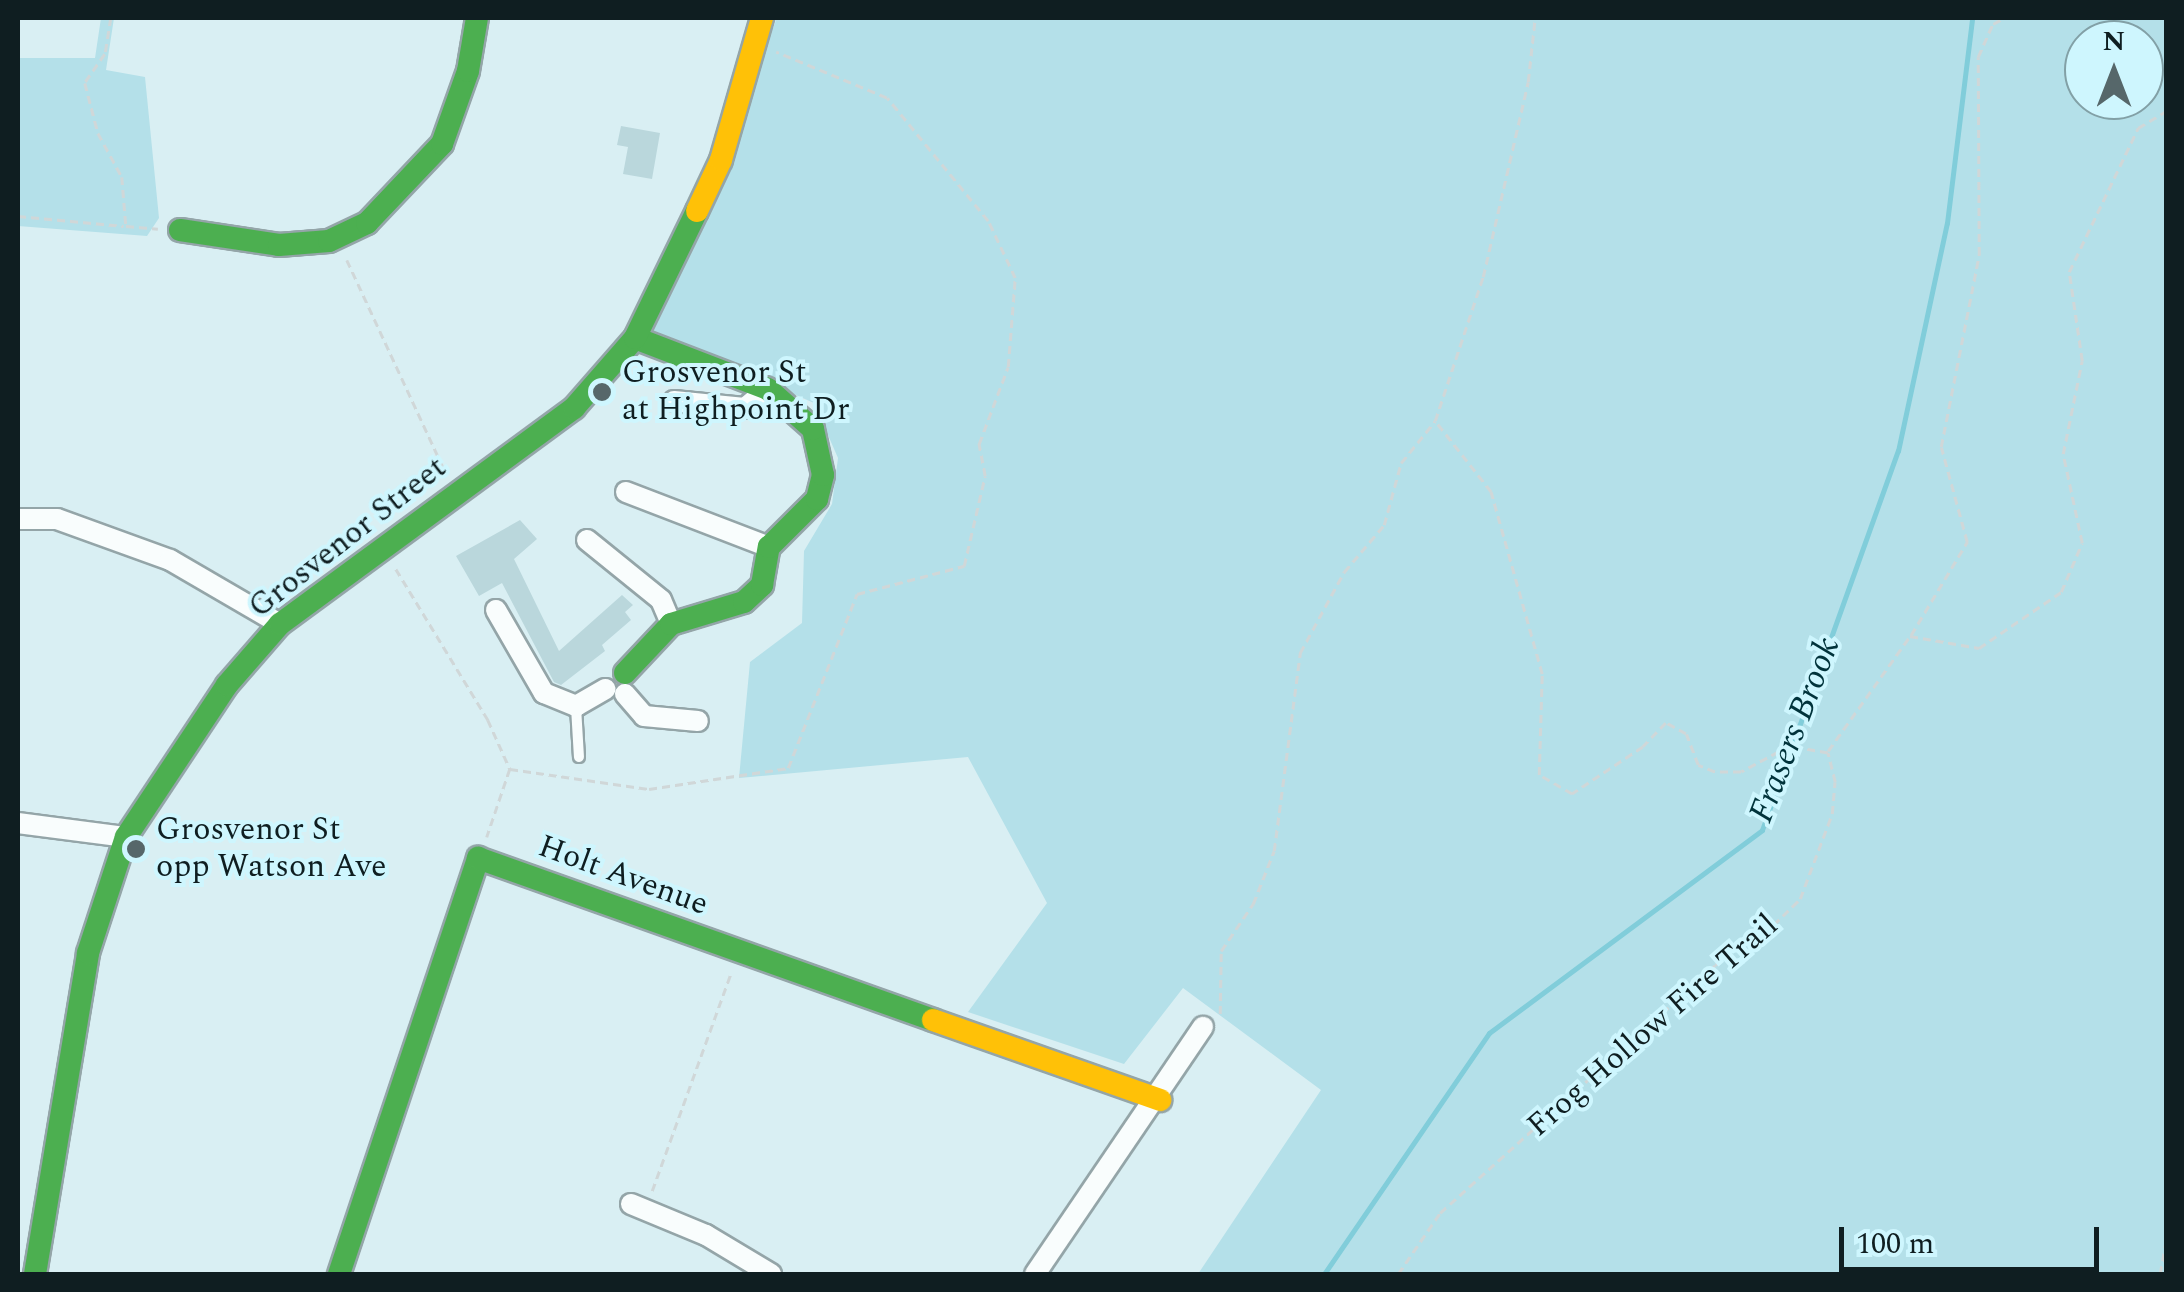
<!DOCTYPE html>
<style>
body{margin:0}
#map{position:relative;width:2184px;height:1292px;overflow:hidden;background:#d9eff3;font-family:Spectral,serif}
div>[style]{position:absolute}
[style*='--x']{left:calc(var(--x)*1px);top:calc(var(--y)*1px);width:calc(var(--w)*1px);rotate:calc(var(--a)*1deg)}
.green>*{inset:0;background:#b4e0e9}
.stream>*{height:5px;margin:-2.5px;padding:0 2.5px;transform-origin:2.5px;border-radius:2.5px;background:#81cdda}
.building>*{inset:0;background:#bad7dc}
.path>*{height:2.5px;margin-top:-1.25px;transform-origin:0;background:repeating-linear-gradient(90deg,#d0d7d8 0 8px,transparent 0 13px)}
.roads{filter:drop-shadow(2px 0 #94a5a8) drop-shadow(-2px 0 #94a5a8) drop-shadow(0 2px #94a5a8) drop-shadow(0 -2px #94a5a8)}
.lane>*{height:10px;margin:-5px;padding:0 5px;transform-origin:5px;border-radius:5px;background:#f9fdfd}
.street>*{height:20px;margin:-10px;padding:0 10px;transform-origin:10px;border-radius:10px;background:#f9fdfd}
.fast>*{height:22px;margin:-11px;padding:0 11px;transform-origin:11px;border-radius:11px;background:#4caf50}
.slow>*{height:22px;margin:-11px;padding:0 11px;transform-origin:11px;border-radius:11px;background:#ffc107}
.dots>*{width:28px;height:28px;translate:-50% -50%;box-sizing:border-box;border:5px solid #cef6fe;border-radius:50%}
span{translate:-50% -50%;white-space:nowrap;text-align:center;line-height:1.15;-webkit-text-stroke:8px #cef6fe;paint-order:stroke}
.poi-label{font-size:32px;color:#0f1e21}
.left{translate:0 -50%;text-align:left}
.street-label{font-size:32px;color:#0f1e21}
.water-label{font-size:35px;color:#01333b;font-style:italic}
.frame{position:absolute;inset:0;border:20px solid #0f1e21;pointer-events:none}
.north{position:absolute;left:2064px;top:20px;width:100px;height:100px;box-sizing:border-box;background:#cef6fe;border:2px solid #82a0a6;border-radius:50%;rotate:0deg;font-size:28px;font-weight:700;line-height:40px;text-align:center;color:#0f1e21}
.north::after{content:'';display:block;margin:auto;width:35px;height:45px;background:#56676a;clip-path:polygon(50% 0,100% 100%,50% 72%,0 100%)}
.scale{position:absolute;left:1839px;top:1227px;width:260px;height:45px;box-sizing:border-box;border:5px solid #0f1e21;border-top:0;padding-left:12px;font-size:30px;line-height:35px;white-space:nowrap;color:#0f1e21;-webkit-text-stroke:8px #cef6fe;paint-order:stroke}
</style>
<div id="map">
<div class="green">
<i style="clip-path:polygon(101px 18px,114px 18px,106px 70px,145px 77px,159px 218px,147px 236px,18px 226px,18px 58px,95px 58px)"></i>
<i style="clip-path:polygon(evenodd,777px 18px,2166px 18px,2166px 1274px,1198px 1274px,1321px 1090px,1183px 988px,1124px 1064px,968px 1012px,1047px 903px,968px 757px,739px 778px,750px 662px,802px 623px,804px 551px,832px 504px,838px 458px,814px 403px,651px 332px,777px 18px,2084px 40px,2144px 40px,2144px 100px,2084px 100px,2084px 40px)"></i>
</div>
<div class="stream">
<i style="--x:1324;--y:1274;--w:292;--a:-55.6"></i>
<i style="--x:1489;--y:1033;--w:340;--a:-36.6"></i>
<i style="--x:1762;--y:830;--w:403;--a:-70.3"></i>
<i style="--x:1898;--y:451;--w:233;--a:-77.9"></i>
<i style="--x:1947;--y:223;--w:207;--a:-83"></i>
</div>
<div class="building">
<i style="clip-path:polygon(621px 126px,660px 133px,652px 179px,623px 174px,628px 147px,617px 145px)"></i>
<i style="clip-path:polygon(520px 520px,537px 539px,514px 559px,559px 651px,622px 595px,633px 605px,625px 612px,631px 620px,602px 645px,605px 651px,561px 685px,554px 682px,502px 583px,479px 596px,456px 556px)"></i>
</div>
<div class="path">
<i style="--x:111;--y:18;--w:36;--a:99"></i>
<i style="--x:105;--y:54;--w:35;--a:125"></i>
<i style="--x:85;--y:83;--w:52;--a:75.4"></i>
<i style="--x:98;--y:133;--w:50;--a:61.4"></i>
<i style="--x:122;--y:177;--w:49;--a:85.3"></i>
<i style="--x:126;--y:226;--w:32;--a:5"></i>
<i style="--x:18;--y:216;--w:106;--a:5.4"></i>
<i style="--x:347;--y:260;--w:237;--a:65.1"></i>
<i style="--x:396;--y:569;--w:177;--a:58.6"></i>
<i style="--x:488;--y:720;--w:54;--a:65.8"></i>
<i style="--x:510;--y:769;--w:72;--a:108.7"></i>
<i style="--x:1911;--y:635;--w:109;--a:-58.9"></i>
<i style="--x:1967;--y:542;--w:98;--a:-105.3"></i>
<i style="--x:1941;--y:447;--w:196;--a:-78.8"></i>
<i style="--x:1979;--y:255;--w:198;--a:-90.3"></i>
<i style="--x:1978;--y:57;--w:36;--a:-66"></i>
<i style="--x:1993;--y:24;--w:13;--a:-29"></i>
<i style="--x:1828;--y:751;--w:141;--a:-54.5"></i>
<i style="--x:1910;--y:636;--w:70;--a:9.9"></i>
<i style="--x:1979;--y:648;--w:99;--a:-34.3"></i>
<i style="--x:2061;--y:592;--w:53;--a:-66.8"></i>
<i style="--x:2082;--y:543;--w:91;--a:-102.1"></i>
<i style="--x:2063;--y:454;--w:95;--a:-78.5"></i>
<i style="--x:2082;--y:361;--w:90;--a:-98.3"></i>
<i style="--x:2069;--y:272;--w:160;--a:-64.4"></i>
<i style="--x:2138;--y:128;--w:33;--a:-31"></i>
<i style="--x:510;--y:769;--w:140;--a:8.2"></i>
<i style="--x:649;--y:789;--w:141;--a:-8.6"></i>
<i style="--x:788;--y:768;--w:187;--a:-68.4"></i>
<i style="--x:857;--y:594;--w:111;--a:-14.7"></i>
<i style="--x:964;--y:566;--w:92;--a:-76.9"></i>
<i style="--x:985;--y:476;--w:33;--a:-101"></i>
<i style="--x:979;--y:444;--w:82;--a:-69.4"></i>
<i style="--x:1008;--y:367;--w:89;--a:-85.5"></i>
<i style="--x:1015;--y:278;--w:63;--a:-115.3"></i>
<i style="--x:988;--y:221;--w:159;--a:-129.4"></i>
<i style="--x:887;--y:98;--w:120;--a:-157.5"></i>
<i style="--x:1220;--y:1014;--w:63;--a:-89.1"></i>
<i style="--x:1221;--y:951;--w:57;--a:-55.8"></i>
<i style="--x:1253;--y:904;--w:57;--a:-68.4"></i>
<i style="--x:1274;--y:851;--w:200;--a:-82.5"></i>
<i style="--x:1300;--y:653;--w:92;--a:-61.5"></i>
<i style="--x:1344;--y:572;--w:62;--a:-49.6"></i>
<i style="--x:1384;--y:525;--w:64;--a:-74.7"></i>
<i style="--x:1401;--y:463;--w:54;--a:-51"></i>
<i style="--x:1435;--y:421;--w:152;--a:-71.6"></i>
<i style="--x:1483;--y:277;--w:200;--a:-77"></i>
<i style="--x:1528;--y:82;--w:64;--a:-83.8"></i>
<i style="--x:652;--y:1191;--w:232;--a:-70.1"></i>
<i style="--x:1398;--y:1274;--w:74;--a:-55.5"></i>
<i style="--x:1440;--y:1213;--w:370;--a:-42"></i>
<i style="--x:1715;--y:965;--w:58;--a:-32.3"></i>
<i style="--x:1764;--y:934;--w:50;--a:-44.2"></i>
<i style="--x:1800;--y:899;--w:91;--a:-69.4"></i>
<i style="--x:1832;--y:814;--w:32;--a:-85"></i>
<i style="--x:1835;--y:782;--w:30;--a:-104"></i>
<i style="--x:1828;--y:753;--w:39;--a:-170"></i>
<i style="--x:1790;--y:746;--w:55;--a:152"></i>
<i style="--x:1741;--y:772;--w:26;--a:180"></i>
<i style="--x:1715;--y:772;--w:18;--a:-158"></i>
<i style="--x:1698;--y:765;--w:33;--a:-111"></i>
<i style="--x:1686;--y:734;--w:23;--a:-151"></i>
<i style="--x:1666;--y:723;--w:33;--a:134"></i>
<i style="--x:1643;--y:747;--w:85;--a:146.5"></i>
<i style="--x:1572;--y:794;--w:38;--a:-150"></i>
<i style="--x:1539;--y:775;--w:101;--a:-88.3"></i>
<i style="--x:1542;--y:674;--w:189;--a:-105.7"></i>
<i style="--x:1491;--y:492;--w:90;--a:-128.3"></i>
<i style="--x:2160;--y:1274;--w:35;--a:-80"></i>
</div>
<div class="roads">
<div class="lane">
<i style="--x:576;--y:707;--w:50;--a:86.6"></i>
</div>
<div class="street">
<i style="--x:674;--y:401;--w:71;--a:5.6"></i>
<i style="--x:745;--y:408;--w:30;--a:-40"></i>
<i style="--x:626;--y:492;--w:153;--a:21"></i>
<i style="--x:18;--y:519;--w:39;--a:0"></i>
<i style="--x:57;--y:519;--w:120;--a:19.9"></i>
<i style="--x:170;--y:560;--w:127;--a:30.2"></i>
<i style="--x:587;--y:540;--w:95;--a:39"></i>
<i style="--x:661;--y:600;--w:26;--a:67"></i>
<i style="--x:496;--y:610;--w:96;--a:60"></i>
<i style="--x:544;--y:693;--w:35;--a:22"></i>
<i style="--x:576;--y:706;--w:34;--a:-30"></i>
<i style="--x:625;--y:694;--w:29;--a:49"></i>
<i style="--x:644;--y:716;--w:54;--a:5.3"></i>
<i style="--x:18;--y:823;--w:109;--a:7.4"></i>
<i style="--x:631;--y:1204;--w:81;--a:22.5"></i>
<i style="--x:706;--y:1235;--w:76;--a:31"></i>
<i style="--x:1035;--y:1274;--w:299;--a:-55.8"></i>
</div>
<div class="fast">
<i style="--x:180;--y:230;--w:100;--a:8.6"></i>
<i style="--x:279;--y:245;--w:50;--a:-4.6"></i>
<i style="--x:329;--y:241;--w:42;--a:-25.3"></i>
<i style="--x:367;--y:223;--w:109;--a:-46.5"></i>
<i style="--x:442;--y:144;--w:77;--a:-70.4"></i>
<i style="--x:468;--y:71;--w:54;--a:-80.4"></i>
<i style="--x:625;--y:673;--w:67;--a:-46.8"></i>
<i style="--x:671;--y:624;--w:76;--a:-16.8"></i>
<i style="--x:744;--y:602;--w:25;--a:-43"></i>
<i style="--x:762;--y:585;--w:39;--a:-80"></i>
<i style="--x:769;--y:547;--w:68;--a:-45"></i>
<i style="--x:817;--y:499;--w:25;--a:-76"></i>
<i style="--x:823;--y:475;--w:47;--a:-102.3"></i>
<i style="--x:813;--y:429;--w:60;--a:-138.4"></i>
<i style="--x:768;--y:389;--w:142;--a:-159"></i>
<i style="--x:35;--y:1274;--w:325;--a:-80.6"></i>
<i style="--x:88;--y:953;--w:122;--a:-71.9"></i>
<i style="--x:126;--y:837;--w:182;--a:-56.4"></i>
<i style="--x:227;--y:685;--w:81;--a:-49"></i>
<i style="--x:280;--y:624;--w:365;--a:-36.3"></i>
<i style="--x:574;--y:408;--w:93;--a:-48.9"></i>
<i style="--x:635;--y:338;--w:141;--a:-64"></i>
<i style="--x:339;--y:1274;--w:439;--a:-71.5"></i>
<i style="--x:478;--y:858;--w:483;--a:19.6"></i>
</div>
<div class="slow">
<i style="--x:697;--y:211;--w:56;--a:-64.8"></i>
<i style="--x:721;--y:160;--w:148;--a:-73.9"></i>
<i style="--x:933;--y:1020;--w:241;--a:19.4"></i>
</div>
</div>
<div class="dots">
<i style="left:602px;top:392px;background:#56676a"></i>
<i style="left:136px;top:849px;background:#56676a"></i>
</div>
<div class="poi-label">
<span class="left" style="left:622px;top:392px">Grosvenor St<br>at Highpoint Dr</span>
<span class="left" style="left:156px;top:849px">Grosvenor St<br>opp Watson Ave</span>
</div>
<div class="street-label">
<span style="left:348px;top:538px;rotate:-38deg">Grosvenor Street</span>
<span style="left:623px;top:876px;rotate:20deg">Holt Avenue</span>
<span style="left:1653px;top:1026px;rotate:-41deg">Frog Hollow Fire Trail</span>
</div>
<div class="water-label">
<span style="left:1795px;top:730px;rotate:-69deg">Frasers Brook</span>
</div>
<div class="frame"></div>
<div class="north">N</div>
<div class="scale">100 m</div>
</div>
